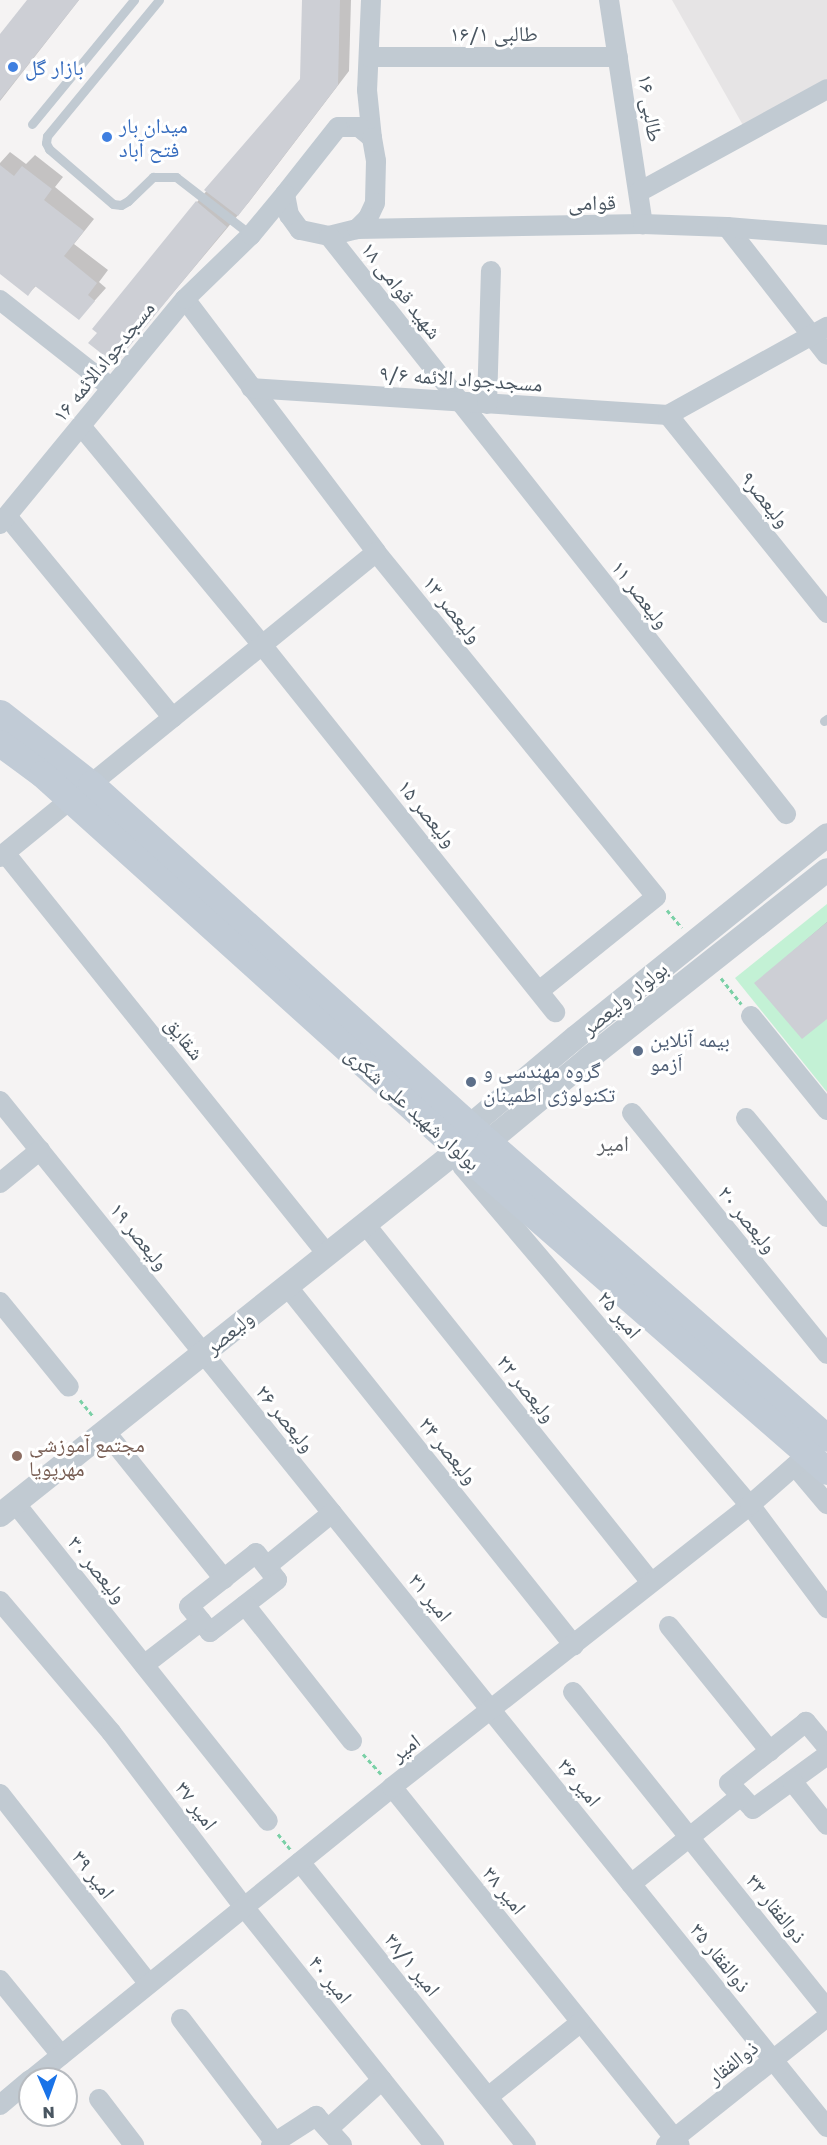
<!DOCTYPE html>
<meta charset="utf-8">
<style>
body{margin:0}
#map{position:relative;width:827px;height:2145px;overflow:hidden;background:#f5f3f3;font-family:"Golos Text","Noto Naskh Arabic",sans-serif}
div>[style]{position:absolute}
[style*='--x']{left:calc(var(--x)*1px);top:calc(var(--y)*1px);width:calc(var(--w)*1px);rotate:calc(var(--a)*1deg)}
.education>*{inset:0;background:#e6e4e5}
.green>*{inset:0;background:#c3f1d5}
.shadow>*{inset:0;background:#0003}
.building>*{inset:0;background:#cdcfd5}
.path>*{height:3px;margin-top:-1.5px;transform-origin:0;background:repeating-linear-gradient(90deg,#7ad0a6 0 4.5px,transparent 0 7.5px)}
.service>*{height:9px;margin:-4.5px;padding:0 4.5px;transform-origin:4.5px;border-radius:4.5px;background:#c1cad2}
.minor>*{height:20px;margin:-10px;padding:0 10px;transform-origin:10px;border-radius:10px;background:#c1cad2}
.tertiary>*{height:24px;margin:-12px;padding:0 12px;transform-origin:12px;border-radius:12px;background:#c1cad2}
.secondary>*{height:27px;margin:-13.5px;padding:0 13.5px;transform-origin:13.5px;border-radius:13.5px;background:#c1cbd6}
.dots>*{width:16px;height:16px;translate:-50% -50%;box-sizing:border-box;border:3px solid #fff;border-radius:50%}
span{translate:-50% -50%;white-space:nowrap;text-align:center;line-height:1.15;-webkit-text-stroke:6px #fff;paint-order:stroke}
.street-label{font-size:21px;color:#4a5661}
.shop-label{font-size:21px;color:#366cbe}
.left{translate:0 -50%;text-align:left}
.service-label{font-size:21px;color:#4e5e75}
.education-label{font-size:21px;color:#785e54}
.neighbourhood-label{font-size:22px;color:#5f6368}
.north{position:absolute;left:18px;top:2067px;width:60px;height:60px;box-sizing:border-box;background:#fff;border:2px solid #b7bbc0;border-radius:50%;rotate:178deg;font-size:16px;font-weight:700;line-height:24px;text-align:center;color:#4a5661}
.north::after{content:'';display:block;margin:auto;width:21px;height:27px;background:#1a73e8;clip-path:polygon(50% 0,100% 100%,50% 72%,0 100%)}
</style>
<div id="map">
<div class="education">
<i style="clip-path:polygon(672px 0,827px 0,827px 83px,744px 127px)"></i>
</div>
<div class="green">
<i style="clip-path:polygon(827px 904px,827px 1092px,735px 978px)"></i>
</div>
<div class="shadow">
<i style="clip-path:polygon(29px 0,79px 0,0 101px,0 36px)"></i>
<i style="clip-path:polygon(303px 0,351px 0,349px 71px,249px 202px,115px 362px,197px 202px,302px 80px)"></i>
<i style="clip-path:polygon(10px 152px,26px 164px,35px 155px,63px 177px,55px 187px,94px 219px,74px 244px,108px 270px,99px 282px,106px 288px,79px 318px,37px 285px,28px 294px,0 272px,0 163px)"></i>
<i style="clip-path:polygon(827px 922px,827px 1017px,756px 983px)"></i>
</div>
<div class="building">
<i style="clip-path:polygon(27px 0,79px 0,0 100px,0 34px)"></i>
<i style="clip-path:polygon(302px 0,340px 0,338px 85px,238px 216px,204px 190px,300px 79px)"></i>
<i style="clip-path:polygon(0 165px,14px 176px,22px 166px,52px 189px,44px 200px,84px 231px,64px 256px,97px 283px,88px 295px,95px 301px,79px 320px,35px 286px,28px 296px,0 274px)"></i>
<i style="clip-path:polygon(196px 201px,227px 227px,115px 364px,88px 343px,97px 333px,92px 329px)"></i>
<i style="clip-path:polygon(827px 922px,827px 1019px,802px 1039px,754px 983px)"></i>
</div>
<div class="path">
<i style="--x:667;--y:910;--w:23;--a:50"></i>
<i style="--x:721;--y:978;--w:33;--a:52"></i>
<i style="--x:80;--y:1400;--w:21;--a:51"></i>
<i style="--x:363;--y:1754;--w:27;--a:48"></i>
<i style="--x:278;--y:1834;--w:21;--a:51"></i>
</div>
<div class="service">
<i style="--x:159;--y:0;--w:176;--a:129.5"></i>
<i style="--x:47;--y:136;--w:7;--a:98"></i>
<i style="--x:46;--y:143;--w:7;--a:63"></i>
<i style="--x:49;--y:149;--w:84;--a:40.7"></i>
<i style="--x:113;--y:204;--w:8;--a:7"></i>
<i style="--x:121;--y:205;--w:8;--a:-30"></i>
<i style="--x:128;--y:201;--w:35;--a:-44"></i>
<i style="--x:153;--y:177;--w:23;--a:0"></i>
<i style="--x:176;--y:177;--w:95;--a:37.7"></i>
<i style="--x:32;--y:124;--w:161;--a:-50.6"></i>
<i style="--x:824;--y:721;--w:4;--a:-34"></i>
</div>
<div class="minor">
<i style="--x:371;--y:0;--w:90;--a:92.5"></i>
<i style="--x:367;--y:90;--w:48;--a:84.1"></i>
<i style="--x:609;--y:0;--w:227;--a:81.4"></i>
<i style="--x:369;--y:57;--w:249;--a:0"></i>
<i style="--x:338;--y:127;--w:21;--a:0"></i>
<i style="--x:359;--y:127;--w:17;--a:40"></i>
<i style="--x:372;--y:138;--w:23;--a:80"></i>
<i style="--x:376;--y:161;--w:42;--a:91.4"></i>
<i style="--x:375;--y:203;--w:17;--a:115"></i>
<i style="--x:368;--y:218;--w:16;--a:135"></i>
<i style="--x:357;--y:229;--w:29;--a:166"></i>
<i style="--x:329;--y:236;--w:30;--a:-168"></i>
<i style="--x:300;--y:230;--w:19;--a:-126"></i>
<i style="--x:289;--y:215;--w:21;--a:-101"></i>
<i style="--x:285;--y:194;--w:85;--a:-51.7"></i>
<i style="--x:639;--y:192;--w:214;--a:-28.7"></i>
<i style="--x:727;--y:227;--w:162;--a:52"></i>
<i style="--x:357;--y:229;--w:286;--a:-1"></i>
<i style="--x:643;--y:224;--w:84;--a:2"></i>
<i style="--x:727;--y:227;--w:100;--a:4.6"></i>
<i style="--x:329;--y:236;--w:737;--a:51.67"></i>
<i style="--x:185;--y:299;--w:317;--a:52.9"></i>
<i style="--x:376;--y:552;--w:444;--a:50.9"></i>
<i style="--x:656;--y:897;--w:150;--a:141.2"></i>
<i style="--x:0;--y:300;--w:142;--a:38.2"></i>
<i style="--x:251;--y:388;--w:418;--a:3.7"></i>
<i style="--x:487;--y:404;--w:133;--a:-88.3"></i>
<i style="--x:668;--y:415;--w:254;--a:51.2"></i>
<i style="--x:668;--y:415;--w:182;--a:-29"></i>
<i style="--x:81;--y:426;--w:284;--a:50.4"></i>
<i style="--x:262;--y:645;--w:470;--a:51.4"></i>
<i style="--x:7;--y:516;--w:261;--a:50.6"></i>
<i style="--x:0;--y:524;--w:291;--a:-50.6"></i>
<i style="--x:185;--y:299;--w:92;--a:-44.1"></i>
<i style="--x:251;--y:235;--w:53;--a:-50.3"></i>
<i style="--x:91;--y:784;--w:367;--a:-39.1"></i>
<i style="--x:5;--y:853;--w:514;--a:51.24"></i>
<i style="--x:0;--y:857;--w:90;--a:-39.2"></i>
<i style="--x:751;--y:1016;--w:121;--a:51"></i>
<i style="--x:0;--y:1101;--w:1318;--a:51.13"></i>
<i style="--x:632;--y:1113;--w:310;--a:51"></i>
<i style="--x:746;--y:1118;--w:128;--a:50.7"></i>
<i style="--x:462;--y:1166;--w:445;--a:49.7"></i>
<i style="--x:750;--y:1505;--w:129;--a:53.2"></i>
<i style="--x:0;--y:1183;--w:52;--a:-39.5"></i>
<i style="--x:365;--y:1224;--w:458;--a:51.4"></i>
<i style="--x:287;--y:1286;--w:460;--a:51.4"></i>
<i style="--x:0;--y:1302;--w:109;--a:50.9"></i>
<i style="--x:105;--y:1431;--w:190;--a:51.2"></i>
<i style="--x:795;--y:1466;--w:50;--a:49.9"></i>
<i style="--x:15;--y:1503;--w:406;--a:51.5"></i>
<i style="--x:256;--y:1553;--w:34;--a:52"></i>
<i style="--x:277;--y:1580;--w:85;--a:142.2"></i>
<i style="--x:210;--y:1632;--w:33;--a:-129"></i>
<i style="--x:189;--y:1606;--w:85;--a:-38.3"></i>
<i style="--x:267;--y:1566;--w:84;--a:-39.2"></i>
<i style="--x:0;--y:1601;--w:172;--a:49.7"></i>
<i style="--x:111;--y:1732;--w:220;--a:52.8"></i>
<i style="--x:244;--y:1907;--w:305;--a:51.4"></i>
<i style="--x:245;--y:1605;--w:173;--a:51.8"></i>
<i style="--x:669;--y:1626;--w:161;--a:51.1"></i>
<i style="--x:144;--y:1665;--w:72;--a:-37.7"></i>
<i style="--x:573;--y:1692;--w:406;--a:51.3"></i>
<i style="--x:827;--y:1747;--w:33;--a:-130"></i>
<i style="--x:806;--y:1722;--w:98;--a:141.6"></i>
<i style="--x:729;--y:1783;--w:35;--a:47"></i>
<i style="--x:753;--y:1809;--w:92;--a:-36.1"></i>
<i style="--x:792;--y:1781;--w:56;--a:51.5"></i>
<i style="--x:392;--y:1787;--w:459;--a:51.2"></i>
<i style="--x:0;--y:1794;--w:241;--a:51.9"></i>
<i style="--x:300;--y:1862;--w:362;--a:51.4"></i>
<i style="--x:631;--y:1884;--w:141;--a:-38.7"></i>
<i style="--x:0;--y:1980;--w:97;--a:50.9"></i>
<i style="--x:181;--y:2019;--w:158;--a:52.7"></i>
<i style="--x:32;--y:2079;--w:464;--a:-39"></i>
<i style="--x:392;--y:1787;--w:456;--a:-38.2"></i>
<i style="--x:750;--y:1505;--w:77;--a:-41.3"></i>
<i style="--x:488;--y:2097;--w:119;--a:-38.9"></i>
<i style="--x:99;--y:2099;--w:58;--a:52.7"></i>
<i style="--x:0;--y:2105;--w:39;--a:-40"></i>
<i style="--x:328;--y:2129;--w:73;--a:-42.2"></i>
<i style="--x:271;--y:2145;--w:54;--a:-32.8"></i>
<i style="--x:316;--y:2116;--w:39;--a:48"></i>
<i style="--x:666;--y:2145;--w:206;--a:-38.5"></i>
</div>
<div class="tertiary">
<i style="--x:469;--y:1147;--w:20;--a:-15"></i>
<i style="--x:488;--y:1142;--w:131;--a:-39.7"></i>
<i style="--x:589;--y:1058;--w:303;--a:-38.3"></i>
<i style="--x:0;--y:1515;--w:578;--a:-38.54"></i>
<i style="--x:452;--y:1155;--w:8;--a:-45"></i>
<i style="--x:458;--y:1149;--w:26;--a:-62"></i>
<i style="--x:470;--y:1126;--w:138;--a:-40"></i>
<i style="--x:576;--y:1037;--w:322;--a:-38.8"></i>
</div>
<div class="secondary">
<i style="--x:0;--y:713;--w:115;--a:38"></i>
<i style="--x:91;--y:784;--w:535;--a:42.04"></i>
<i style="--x:488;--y:1142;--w:450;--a:41.1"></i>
<i style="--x:0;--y:743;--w:52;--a:36.4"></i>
<i style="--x:42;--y:774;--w:560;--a:42.03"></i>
<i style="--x:458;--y:1149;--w:490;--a:41.1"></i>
</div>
<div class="dots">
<i style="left:13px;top:67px;background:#3f7fe0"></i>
<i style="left:107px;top:137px;background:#3f7fe0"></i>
<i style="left:638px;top:1051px;background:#5c6f8a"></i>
<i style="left:471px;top:1082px;background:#5c6f8a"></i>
<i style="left:17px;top:1456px;background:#8d6e63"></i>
</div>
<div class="street-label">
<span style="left:494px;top:33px">طالبی ۱۶/۱</span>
<span style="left:651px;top:108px;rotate:81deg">طالبی ۱۶</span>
<span style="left:592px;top:202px;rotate:-1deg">قوامی</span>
<span style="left:402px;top:290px;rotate:52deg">شهید قوامی ۱۸</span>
<span style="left:103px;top:361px;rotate:-51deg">مسجدجوادالائمه ۱۶</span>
<span style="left:461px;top:378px;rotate:4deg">مسجدجواد الائمه ۹/۶</span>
<span style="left:766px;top:499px;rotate:51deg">ولیعصر۹</span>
<span style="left:641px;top:594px;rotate:52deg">ولیعصر ۱۱</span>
<span style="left:453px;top:609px;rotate:51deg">ولیعصر ۱۳</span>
<span style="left:428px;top:813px;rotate:51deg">ولیعصر ۱۵</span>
<span style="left:624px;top:998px;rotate:-39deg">بولوار ولیعصر</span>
<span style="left:185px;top:1038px;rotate:51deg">شقایق</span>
<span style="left:413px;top:1108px;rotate:42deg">بولوار شهید علی شکری</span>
<span style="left:748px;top:1219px;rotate:51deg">ولیعصر ۲۰</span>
<span style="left:140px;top:1236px;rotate:51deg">ولیعصر ۱۹</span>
<span style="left:620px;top:1314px;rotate:50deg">امیر ۲۵</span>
<span style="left:229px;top:1332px;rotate:-39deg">ولیعصر</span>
<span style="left:527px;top:1388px;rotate:51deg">ولیعصر ۲۲</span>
<span style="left:286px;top:1418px;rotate:51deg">ولیعصر ۲۶</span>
<span style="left:449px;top:1450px;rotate:51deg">ولیعصر ۲۴</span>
<span style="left:98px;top:1569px;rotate:51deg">ولیعصر ۳۰</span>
<span style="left:431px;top:1597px;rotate:51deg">امیر ۳۱</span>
<span style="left:405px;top:1747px;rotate:-37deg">امیر</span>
<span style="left:580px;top:1782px;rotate:51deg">امیر ۳۶</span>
<span style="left:197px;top:1805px;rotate:53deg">امیر ۳۷</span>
<span style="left:94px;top:1874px;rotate:52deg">امیر ۳۹</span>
<span style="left:505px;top:1890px;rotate:51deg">امیر ۳۸</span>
<span style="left:777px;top:1908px;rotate:51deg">ذوالفقار ۳۳</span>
<span style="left:721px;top:1957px;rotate:51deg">ذوالفقار ۳۵</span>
<span style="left:413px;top:1964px;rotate:51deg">امیر ۳۸/۱</span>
<span style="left:331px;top:1979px;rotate:51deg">امیر ۴۰</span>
<span style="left:732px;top:2062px;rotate:-38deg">ذوالفقار</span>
</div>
<div class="shop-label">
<span class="left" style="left:25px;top:67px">بازار گل</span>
<span class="left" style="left:119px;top:137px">میدان بار<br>فتح آباد</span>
</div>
<div class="service-label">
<span class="left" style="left:650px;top:1051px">بیمه آنلاین<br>اَزمو</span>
<span class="left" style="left:483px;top:1082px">گروه مهندسی و<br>تکنولوژی اطمینان</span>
</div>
<div class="education-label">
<span class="left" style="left:29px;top:1456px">مجتمع آموزشی<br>مهرپویا</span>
</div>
<div class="neighbourhood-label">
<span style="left:613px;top:1143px">امیر</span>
</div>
<div class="north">N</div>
</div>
